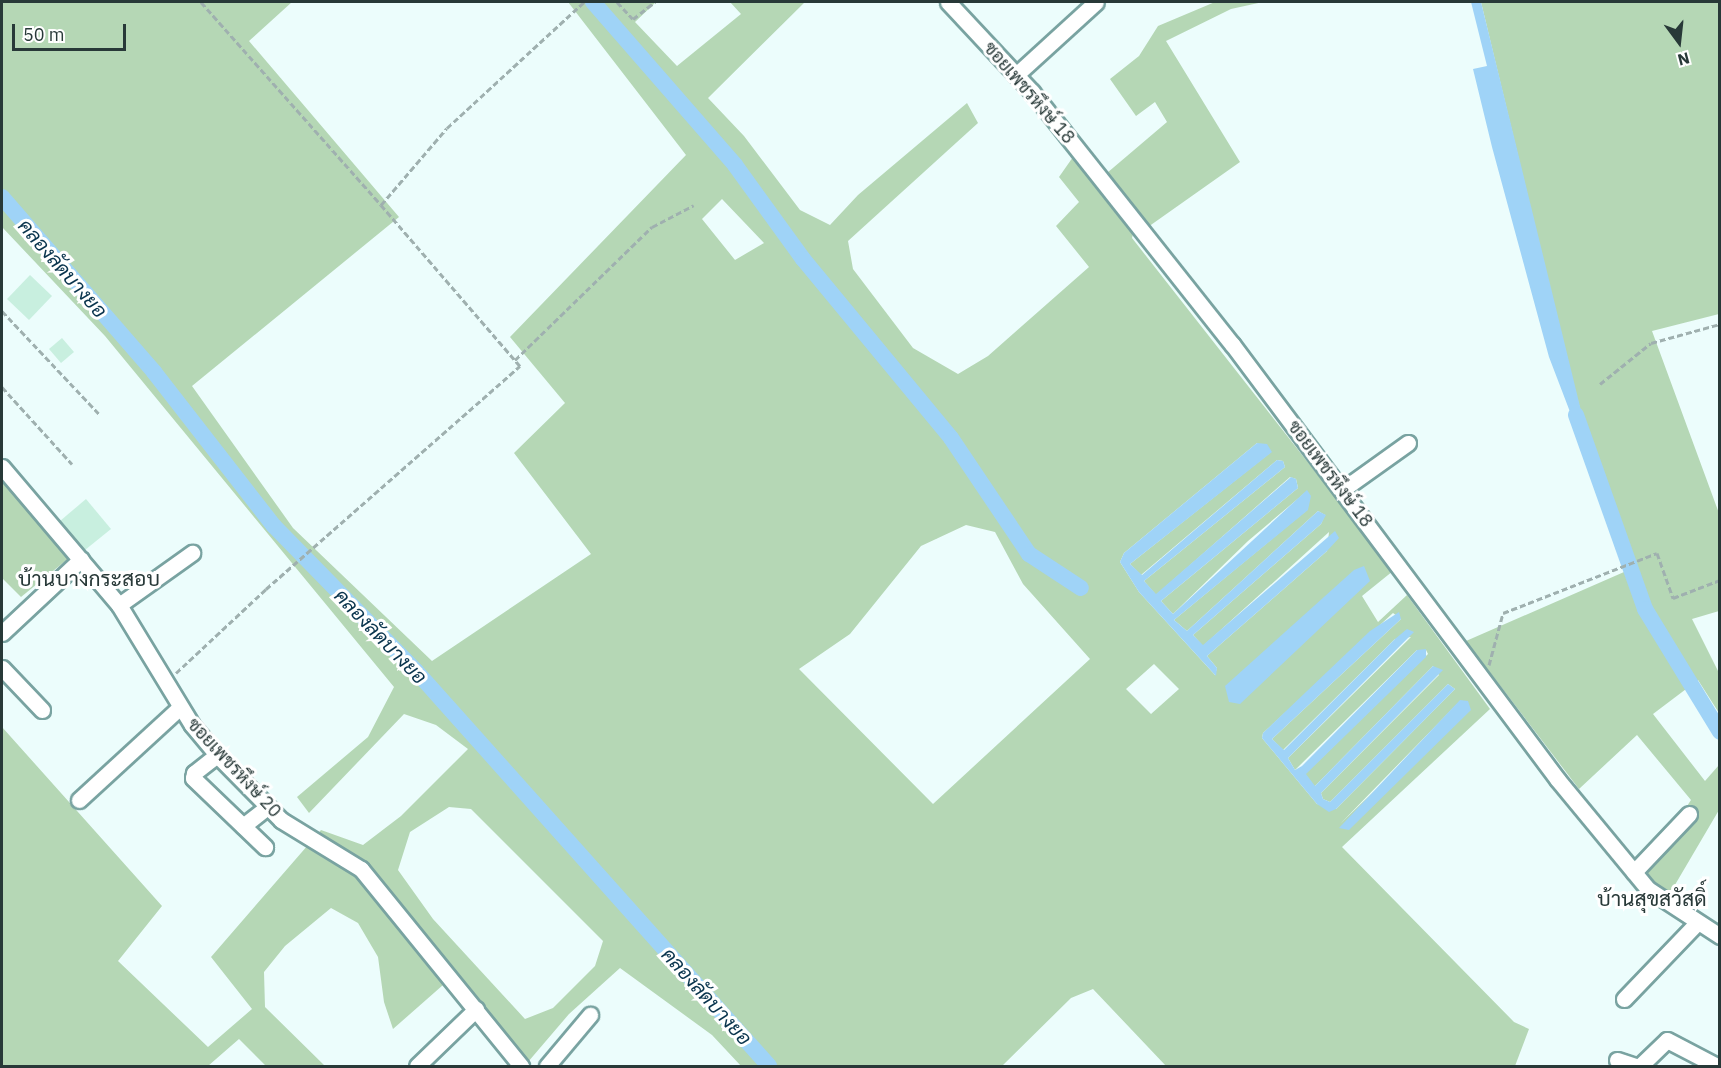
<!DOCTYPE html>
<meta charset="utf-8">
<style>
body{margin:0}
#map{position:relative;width:1721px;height:1068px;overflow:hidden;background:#ecfdfc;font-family:"IBM Plex Sans",Sarabun,sans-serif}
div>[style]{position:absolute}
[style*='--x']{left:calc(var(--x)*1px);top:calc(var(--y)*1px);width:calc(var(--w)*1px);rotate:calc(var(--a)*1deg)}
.green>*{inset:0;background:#b5d7b5}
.water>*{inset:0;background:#9fd3f7}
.canal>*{height:16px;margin:-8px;padding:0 8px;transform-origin:8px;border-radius:8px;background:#9fd3f7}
.building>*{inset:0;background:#c8efdf}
.path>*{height:3px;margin-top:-1.5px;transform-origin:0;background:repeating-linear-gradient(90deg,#9fb0af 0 6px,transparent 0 9px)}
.roads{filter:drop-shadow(2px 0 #79a3a1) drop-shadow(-2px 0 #79a3a1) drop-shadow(0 2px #79a3a1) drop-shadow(0 -2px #79a3a1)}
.minor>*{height:15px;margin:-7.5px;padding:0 7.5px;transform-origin:7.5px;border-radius:7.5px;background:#fff}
span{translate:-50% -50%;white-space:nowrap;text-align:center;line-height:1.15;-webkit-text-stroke:6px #fff;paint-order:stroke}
.street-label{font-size:18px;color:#283938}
.water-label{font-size:20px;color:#09344d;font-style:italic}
.quarter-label{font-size:21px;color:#283938}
.frame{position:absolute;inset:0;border:3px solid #283938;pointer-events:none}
.north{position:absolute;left:1649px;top:12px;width:60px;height:60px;-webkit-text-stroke:4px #fff;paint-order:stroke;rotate:165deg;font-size:16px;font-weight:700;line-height:24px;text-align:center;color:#283938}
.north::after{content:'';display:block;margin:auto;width:21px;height:27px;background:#283938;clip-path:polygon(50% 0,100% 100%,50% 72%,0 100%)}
.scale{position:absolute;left:12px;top:24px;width:114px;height:27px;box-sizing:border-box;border:3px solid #283938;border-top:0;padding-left:8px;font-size:18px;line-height:21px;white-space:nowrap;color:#283938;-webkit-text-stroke:4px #fff;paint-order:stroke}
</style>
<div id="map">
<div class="green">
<i style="clip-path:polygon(evenodd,2px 2px,292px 2px,249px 41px,399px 217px,192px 386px,293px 528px,432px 661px,591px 554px,514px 453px,565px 403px,510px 337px,686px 155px,568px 2px,656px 2px,635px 22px,677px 66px,741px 14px,730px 2px,805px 2px,708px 98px,744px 136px,800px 210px,830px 225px,858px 195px,967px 103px,978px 123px,848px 241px,853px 269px,913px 348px,958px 374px,988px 356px,1089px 267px,1056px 226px,1079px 202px,1059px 177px,1073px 157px,1134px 230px,1132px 238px,1393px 571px,1362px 596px,1378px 622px,1407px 595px,1490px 709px,1342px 847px,1514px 1022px,1529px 1029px,1515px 1066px,1166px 1066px,1093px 989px,1071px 998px,1002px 1066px,741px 1066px,712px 1035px,620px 968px,569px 1014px,528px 1062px,443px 985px,393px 1029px,384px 1002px,378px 957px,358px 923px,331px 908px,285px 946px,264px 972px,265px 1007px,325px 1066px,266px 1066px,239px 1039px,208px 1066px,2px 1066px,2px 727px,162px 906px,118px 961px,208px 1047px,252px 1009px,211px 957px,321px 830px,363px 845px,401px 816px,468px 749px,436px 725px,404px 714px,309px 813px,297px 797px,368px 737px,394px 687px,105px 336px,2px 227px,2px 2px,722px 199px,764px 243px,735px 260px,702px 219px,722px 199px,2px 2px,1257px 443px,1271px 452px,1130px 564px,1141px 575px,1277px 460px,1283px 461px,1285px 467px,1144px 581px,1156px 595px,1290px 477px,1296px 479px,1298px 488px,1161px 601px,1173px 614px,1248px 541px,1307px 491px,1307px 510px,1174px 620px,1187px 631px,1318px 511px,1325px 515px,1321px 524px,1193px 635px,1203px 646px,1329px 532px,1327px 551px,1207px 656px,1217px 668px,1215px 675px,1139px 592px,1120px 562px,1124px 553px,1257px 443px,2px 2px,966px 525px,995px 532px,1023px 584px,1090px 659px,933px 804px,799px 669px,850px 634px,921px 546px,966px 525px,2px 2px,1393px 613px,1401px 619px,1272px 739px,1283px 750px,1395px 639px,1411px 637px,1288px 758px,1295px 770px,1417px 650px,1426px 650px,1428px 654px,1305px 774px,1307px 780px,1314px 787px,1433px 666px,1439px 675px,1321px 793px,1323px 799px,1330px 802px,1448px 684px,1455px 689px,1336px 809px,1317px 804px,1262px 738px,1263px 733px,1393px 613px,2px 2px,1154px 664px,1179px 689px,1151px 714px,1126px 689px,1154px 664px,2px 2px,1460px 701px,1468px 701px,1341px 823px,1460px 701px,2px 2px,449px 807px,471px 809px,603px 941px,595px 966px,553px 1008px,525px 1019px,433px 919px,398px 870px,410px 832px,449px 807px)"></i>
<i style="clip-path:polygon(1215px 2px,1263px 2px,1231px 9px,1166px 41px,1240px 162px,1148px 227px,1107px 173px,1167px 122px,1155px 102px,1136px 116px,1110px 79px,1139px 56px,1158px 26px)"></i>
<i style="clip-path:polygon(1481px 2px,1719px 2px,1719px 314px,1652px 331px,1720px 516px,1719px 611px,1692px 619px,1719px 673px,1719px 713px,1698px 680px,1653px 714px,1705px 781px,1719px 765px,1719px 810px,1669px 895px,1643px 873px,1691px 800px,1637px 735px,1579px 789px,1466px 641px,1624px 572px,1568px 364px)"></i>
<i style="clip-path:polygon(2px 481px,69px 558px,21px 597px,2px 578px)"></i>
</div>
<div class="water">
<i style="clip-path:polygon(1471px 2px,1481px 2px,1587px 435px,1580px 438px,1549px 357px,1492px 147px,1473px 69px,1487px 66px)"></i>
<i style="clip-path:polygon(1257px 443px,1267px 444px,1272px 452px,1130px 564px,1142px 575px,1277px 460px,1283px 461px,1285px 467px,1144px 581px,1156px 594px,1291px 477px,1296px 479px,1298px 488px,1161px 601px,1173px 614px,1307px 490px,1311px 496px,1308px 510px,1174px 620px,1187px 631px,1318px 511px,1326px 515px,1321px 524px,1193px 635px,1203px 645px,1335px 531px,1339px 538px,1327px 551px,1207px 656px,1217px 668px,1216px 676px,1139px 592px,1120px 562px,1124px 553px)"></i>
<i style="clip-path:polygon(1364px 566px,1370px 581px,1240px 704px,1229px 702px,1225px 686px,1354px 570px)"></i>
<i style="clip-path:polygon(1399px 612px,1401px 619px,1272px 739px,1284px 750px,1395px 639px,1407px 629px,1414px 632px,1288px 758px,1295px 770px,1302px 766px,1417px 650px,1426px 649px,1426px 657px,1306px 774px,1315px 786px,1433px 666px,1443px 670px,1321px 793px,1323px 799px,1330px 802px,1448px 684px,1455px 689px,1336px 809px,1329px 812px,1317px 804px,1262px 738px,1263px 733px,1370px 631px)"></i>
<i style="clip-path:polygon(1460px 700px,1468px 701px,1471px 710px,1349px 830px,1339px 828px)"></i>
</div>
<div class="canal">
<i style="--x:593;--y:2;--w:216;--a:48.9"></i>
<i style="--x:735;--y:165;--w:116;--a:54.1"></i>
<i style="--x:803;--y:259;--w:232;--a:50.4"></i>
<i style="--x:951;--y:438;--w:140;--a:56.1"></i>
<i style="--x:1029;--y:554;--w:62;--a:33.2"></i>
<i style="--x:2;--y:197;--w:232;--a:49"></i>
<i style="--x:154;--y:372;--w:195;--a:52.1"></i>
<i style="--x:274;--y:526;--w:203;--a:45.6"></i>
<i style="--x:416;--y:671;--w:530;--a:48.21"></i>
<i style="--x:1576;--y:415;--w:206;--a:70.4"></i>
<i style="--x:1645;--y:609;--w:144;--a:58.6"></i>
</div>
<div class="building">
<i style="clip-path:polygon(30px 275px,52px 296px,29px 320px,7px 299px)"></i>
<i style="clip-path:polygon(62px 338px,74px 352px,61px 363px,49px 349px)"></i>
<i style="clip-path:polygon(86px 499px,111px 529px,85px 550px,60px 521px)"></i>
</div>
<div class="path">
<i style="--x:201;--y:2;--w:271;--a:48.4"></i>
<i style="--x:381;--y:205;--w:101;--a:-49.4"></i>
<i style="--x:447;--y:128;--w:186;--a:-42.6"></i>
<i style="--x:617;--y:2;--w:23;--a:47"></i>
<i style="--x:633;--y:19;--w:28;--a:-38"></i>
<i style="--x:2;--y:311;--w:143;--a:46.7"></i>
<i style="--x:515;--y:360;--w:191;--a:-44.2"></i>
<i style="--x:652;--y:227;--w:47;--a:-27.6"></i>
<i style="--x:1600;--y:384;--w:65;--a:-38.8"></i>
<i style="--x:1651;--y:343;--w:72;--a:-15.4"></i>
<i style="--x:2;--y:387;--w:104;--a:47.7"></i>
<i style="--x:1489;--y:665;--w:54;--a:-74.9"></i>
<i style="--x:1503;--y:613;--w:165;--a:-21.3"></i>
<i style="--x:1657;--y:553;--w:48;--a:70.4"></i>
<i style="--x:1673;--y:598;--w:50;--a:-21"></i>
<i style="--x:176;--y:673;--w:123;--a:-43"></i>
<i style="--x:266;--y:589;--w:338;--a:-41.3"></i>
<i style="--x:520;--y:366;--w:213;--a:-130.8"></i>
</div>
<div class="roads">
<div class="minor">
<i style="--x:948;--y:2;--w:123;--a:47"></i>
<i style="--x:1032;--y:92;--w:322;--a:51.6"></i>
<i style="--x:1232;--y:344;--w:544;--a:53.21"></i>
<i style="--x:1558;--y:780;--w:141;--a:50.5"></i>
<i style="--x:1648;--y:889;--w:86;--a:33.1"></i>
<i style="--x:1016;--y:75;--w:108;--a:-42.4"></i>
<i style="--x:2;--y:467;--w:181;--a:49.7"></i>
<i style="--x:119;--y:605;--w:140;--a:58.7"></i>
<i style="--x:192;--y:725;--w:39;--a:50"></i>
<i style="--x:217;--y:755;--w:91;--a:45.4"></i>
<i style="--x:281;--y:820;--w:94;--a:31.5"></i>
<i style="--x:361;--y:869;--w:254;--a:50.9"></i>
<i style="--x:1342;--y:490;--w:81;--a:-35.5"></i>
<i style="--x:119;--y:605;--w:90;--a:-35.5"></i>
<i style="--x:2;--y:633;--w:108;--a:-43.1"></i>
<i style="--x:2;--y:668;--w:58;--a:46.4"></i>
<i style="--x:217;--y:755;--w:29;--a:142"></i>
<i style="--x:194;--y:773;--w:5;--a:101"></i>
<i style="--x:193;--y:778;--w:100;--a:43.8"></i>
<i style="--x:79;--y:800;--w:137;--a:-42.6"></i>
<i style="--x:243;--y:826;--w:31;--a:-38"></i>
<i style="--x:1634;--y:872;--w:80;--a:-46.5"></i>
<i style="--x:1624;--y:999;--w:105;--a:-46.2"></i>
<i style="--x:1617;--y:1060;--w:19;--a:18"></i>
<i style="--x:417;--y:1066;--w:82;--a:-44"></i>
<i style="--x:547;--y:1066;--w:67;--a:-49.9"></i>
<i style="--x:1640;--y:1066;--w:37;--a:-44"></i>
<i style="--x:1667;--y:1040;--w:56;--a:27.5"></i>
</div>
</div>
<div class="street-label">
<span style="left:1029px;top:93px;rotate:49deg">ซอยเพชรหึงษ์ 18</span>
<span style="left:1330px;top:474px;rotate:53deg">ซอยเพชรหึงษ์ 18</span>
<span style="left:234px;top:768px;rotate:47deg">ซอยเพชรหึงษ์ 20</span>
</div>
<div class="water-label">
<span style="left:63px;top:268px;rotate:49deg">คลองลัดบางยอ</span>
<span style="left:381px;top:636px;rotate:46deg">คลองลัดบางยอ</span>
<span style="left:707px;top:996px;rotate:48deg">คลองลัดบางยอ</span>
</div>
<div class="quarter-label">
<span style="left:89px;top:578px">บ้านบางกระสอบ</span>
<span style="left:1652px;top:898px">บ้านสุขสวัสดิ์</span>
</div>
<div class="frame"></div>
<div class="north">N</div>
<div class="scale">50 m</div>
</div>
